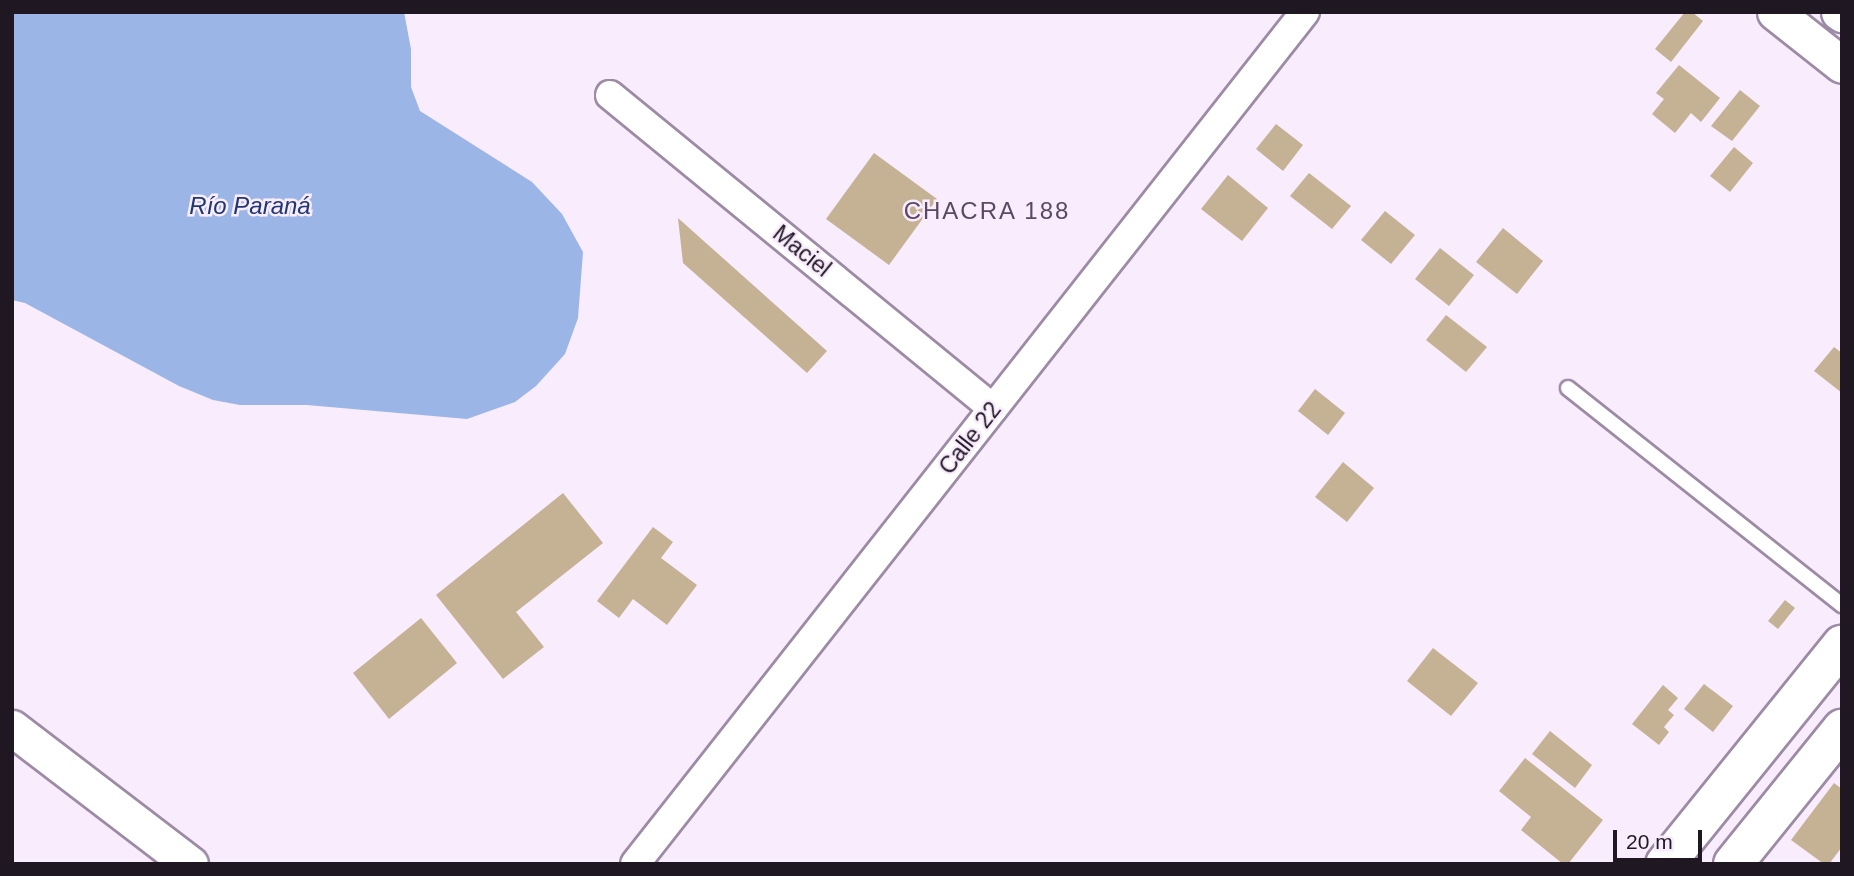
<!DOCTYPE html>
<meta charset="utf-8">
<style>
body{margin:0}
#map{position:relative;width:1854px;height:876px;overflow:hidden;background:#f8ecfd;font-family:Arial,sans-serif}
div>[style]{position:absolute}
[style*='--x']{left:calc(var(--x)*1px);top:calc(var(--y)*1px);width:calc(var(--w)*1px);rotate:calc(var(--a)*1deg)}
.water>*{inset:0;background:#9bb5e7}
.building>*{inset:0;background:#c5b295}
.roads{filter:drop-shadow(2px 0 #9d8ba6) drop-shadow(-2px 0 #9d8ba6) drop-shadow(0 2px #9d8ba6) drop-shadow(0 -2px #9d8ba6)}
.service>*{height:14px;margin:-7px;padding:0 7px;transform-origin:7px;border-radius:7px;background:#fff}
.minor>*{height:28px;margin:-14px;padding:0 14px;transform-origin:14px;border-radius:14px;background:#fff}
.tertiary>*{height:35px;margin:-17.5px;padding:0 17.5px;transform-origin:17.5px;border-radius:17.5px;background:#fff}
.primary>*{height:38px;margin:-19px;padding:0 19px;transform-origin:19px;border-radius:19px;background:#fff}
span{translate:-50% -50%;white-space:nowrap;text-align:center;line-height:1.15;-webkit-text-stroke:5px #f8ecfd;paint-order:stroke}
.street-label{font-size:23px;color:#1f1822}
.water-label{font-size:24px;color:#1e3873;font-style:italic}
.neighbourhood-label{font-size:24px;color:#5a4961;letter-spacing:2px}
.frame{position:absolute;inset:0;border:14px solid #1f1822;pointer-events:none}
.scale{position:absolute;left:1613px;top:830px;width:89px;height:32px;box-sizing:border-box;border:4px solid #1f1822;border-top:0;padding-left:9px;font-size:21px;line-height:24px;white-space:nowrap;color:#1f1822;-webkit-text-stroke:5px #f8ecfd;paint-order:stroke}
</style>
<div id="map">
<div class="water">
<i style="clip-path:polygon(12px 12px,404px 12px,411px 49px,411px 87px,420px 111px,532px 182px,562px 214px,583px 252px,578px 318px,565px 354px,536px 386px,515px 402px,467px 419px,307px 405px,240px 405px,213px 400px,179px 386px,25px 303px,12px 300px)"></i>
</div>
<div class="building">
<i style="clip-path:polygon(1685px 12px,1692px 12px,1703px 21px,1671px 62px,1655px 49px)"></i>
<i style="clip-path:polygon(1679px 65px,1720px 98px,1701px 122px,1691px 113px,1675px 133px,1652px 114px,1664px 99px,1656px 93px)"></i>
<i style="clip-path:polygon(1740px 90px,1760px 106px,1732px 141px,1711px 126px)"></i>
<i style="clip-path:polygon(1276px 124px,1303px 145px,1283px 171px,1256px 149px)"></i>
<i style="clip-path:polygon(1734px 147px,1753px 163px,1730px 192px,1710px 176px)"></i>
<i style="clip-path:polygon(874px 153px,937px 199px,889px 265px,826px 219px)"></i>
<i style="clip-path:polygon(1309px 173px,1351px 206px,1332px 229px,1290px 196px)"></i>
<i style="clip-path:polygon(1228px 175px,1268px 208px,1242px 241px,1201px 209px)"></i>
<i style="clip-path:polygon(1385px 211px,1415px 235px,1391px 264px,1361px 240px)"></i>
<i style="clip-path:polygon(678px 218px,827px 351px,807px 373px,683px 263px)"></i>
<i style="clip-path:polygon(1503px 228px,1543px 261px,1517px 294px,1476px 262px)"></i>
<i style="clip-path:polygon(1440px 248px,1474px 275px,1449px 306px,1415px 279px)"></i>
<i style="clip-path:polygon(1446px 315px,1487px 347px,1466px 372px,1426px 340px)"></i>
<i style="clip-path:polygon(1834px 347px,1842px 353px,1842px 393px,1814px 371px)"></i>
<i style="clip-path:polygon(1315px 389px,1345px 413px,1328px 435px,1298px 411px)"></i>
<i style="clip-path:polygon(1343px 462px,1374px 488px,1347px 522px,1315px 497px)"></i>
<i style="clip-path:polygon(563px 493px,603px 543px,516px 612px,544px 647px,503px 679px,436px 595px)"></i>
<i style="clip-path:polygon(653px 527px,673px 542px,661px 558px,697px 585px,667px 625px,633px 599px,619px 618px,597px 601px)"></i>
<i style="clip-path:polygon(1785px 600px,1795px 608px,1778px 629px,1768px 621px)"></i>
<i style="clip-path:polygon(421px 618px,457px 663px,389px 719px,353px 673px)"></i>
<i style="clip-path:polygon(1433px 648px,1478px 683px,1451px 716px,1407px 681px)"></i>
<i style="clip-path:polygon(1704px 684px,1733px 706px,1713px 732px,1684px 709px)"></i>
<i style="clip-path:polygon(1663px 685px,1678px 698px,1668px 710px,1674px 715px,1664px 727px,1669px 732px,1659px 745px,1632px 724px)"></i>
<i style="clip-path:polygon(1550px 731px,1592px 765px,1575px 788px,1532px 754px)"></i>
<i style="clip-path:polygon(1525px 758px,1603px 820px,1568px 864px,1563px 864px,1521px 830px,1531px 817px,1499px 791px)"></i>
<i style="clip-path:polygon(1834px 783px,1842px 789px,1842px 847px,1829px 864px,1824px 864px,1791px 840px)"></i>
</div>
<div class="roads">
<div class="service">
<i style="--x:1568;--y:388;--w:350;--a:38.4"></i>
</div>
<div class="minor">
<i style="--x:610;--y:95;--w:495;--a:39.3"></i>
<i style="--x:635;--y:864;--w:1084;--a:-51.82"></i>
</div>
<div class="tertiary">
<i style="--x:1775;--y:12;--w:85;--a:38.3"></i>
<i style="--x:1839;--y:12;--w:4;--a:34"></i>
<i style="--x:12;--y:728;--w:224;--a:37.4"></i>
</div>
<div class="primary">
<i style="--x:1665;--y:864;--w:282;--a:-51.1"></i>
<i style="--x:1733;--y:864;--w:174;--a:-51.1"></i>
</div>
</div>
<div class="street-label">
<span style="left:802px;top:251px;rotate:39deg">Maciel</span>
<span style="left:970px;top:438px;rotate:-52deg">Calle 22</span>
</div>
<div class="water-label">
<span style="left:250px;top:206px">Río Paraná</span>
</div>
<div class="neighbourhood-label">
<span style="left:987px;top:211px">CHACRA 188</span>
</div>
<div class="frame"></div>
<div class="scale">20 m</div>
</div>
